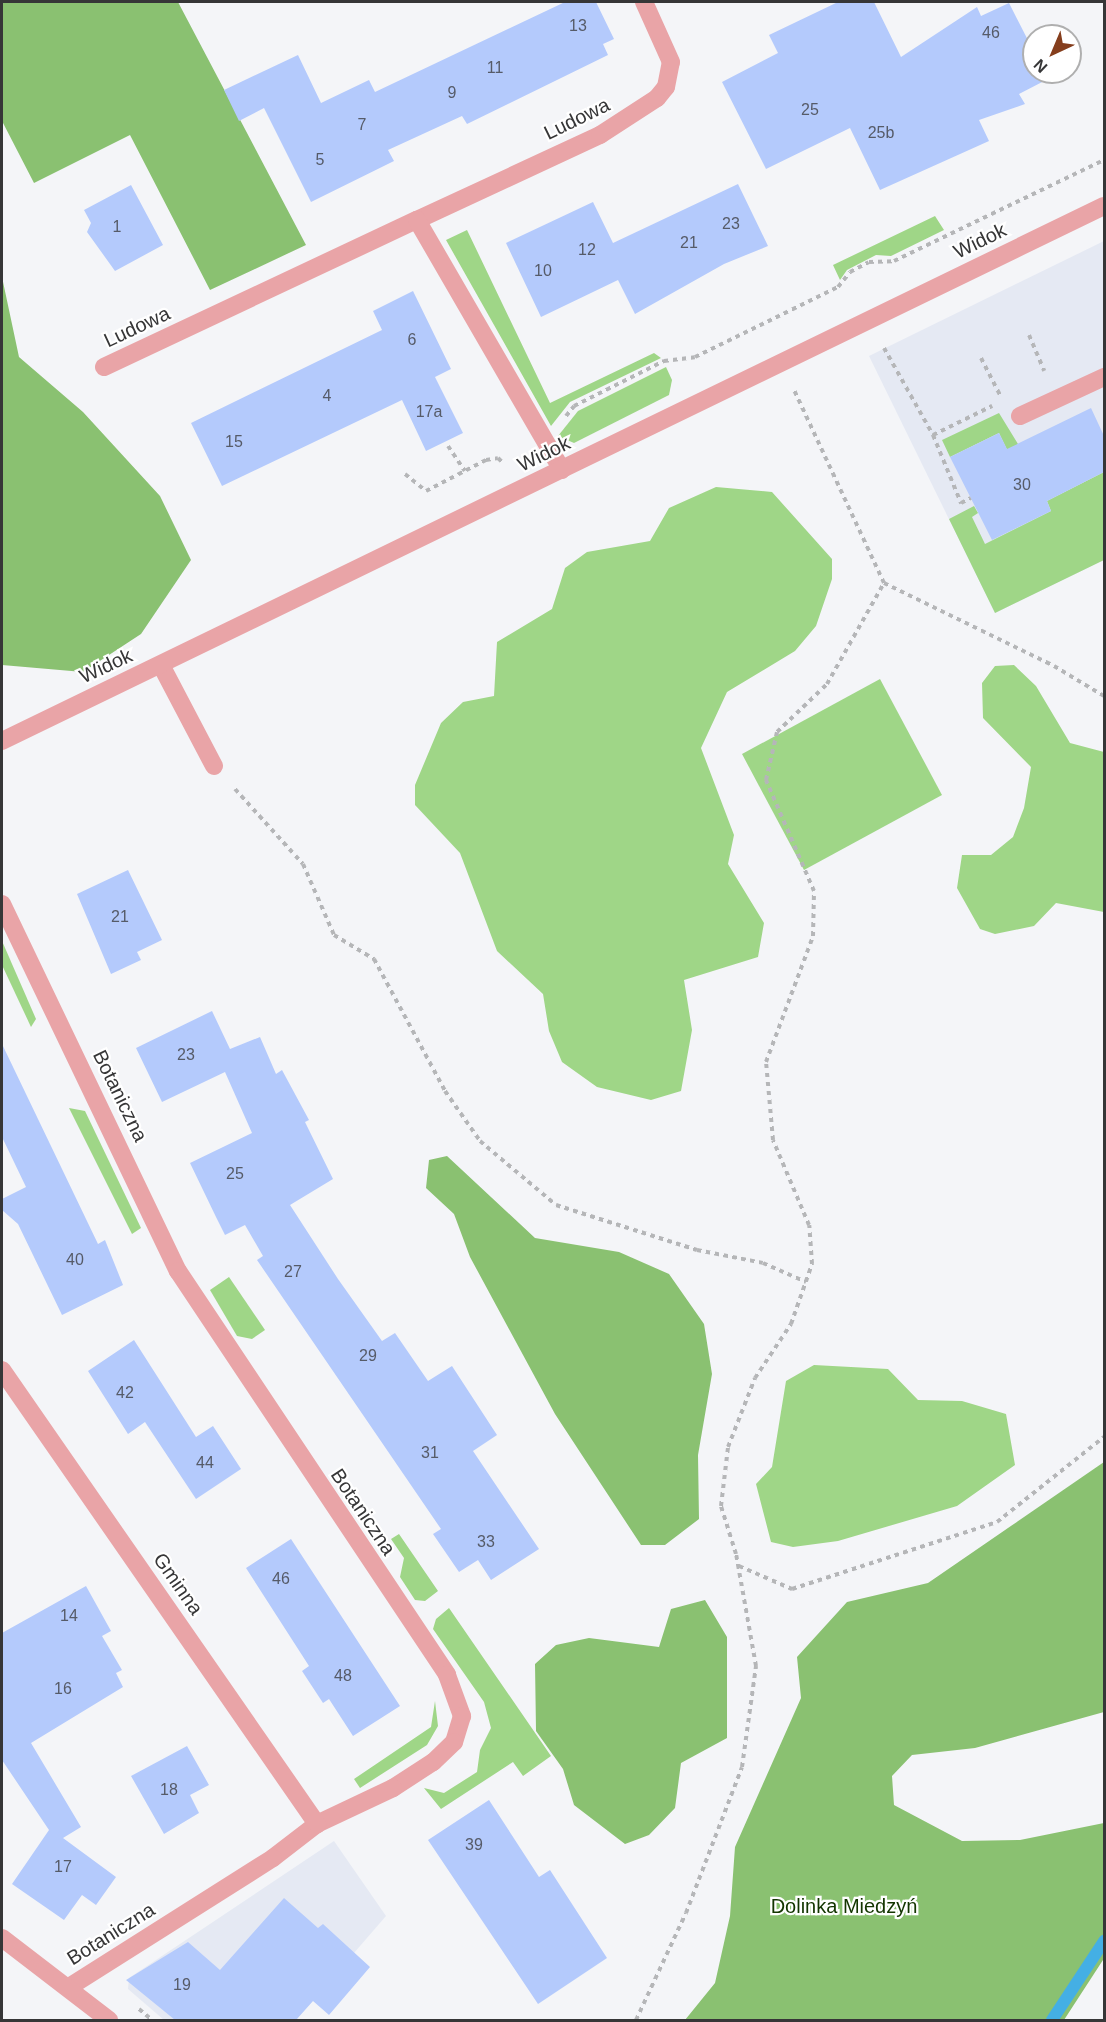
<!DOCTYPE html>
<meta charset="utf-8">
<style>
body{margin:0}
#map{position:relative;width:1106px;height:2022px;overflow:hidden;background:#f4f5f8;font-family:Arial,sans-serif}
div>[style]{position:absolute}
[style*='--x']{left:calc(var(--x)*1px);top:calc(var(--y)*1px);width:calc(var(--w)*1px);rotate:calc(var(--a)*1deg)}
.built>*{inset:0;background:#e5e9f3}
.green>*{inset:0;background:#9fd687}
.forest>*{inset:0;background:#8ac171}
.stream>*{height:12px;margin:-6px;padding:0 6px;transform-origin:6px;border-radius:6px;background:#44afe4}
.building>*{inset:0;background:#b4cafc}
.path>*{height:4px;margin-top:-2px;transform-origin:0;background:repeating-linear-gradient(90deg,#b5b6b8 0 4.5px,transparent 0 9px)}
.service>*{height:18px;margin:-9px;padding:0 9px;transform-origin:9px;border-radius:9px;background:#e9a4a7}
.minor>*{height:18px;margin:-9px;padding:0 9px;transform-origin:9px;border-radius:9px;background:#e9a4a7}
.tertiary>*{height:18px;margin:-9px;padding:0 9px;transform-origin:9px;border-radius:9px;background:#e9a4a7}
span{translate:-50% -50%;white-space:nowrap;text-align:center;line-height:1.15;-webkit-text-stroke:4.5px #fff;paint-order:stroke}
.number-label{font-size:16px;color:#565b68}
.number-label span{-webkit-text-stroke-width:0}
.street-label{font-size:20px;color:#363637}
.park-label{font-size:20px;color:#133600}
.frame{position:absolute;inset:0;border:3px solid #363637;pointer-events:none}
.north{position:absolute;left:1022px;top:24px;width:60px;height:60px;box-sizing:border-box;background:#fff;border:2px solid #afafaf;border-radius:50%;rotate:224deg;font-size:16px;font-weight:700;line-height:24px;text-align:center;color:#363637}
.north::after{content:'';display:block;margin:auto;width:21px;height:27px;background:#853e1d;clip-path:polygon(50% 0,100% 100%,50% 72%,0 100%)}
</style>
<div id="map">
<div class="built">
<i style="clip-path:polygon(1104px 241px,1104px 560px,995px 613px,869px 356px)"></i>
<i style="clip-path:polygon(334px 1841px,386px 1916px,296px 2020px,164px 2020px,128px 1989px,129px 1978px)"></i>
</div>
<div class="green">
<i style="clip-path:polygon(935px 216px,944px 230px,891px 256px,876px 255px,847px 270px,840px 280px,833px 265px)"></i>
<i style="clip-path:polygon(467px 230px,550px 403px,654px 353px,661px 358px,570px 402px,551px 426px,446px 240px)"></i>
<i style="clip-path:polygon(666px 367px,672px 380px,669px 395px,574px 443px,558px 436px,578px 411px)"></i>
<i style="clip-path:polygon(999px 413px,1018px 444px,1010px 456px,999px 433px,950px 457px,942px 440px)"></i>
<i style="clip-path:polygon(1104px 472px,1104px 560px,995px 613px,949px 519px,974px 506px,978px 513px,972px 517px,985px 544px,1051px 511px,1047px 501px)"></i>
<i style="clip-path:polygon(716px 487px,772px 492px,832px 559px,832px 579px,816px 626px,795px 651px,727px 692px,701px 748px,734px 835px,728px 864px,764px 923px,758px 957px,684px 980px,692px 1030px,681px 1091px,651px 1100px,597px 1087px,562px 1062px,549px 1031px,543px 994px,497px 951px,460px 853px,415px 805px,415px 785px,441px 723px,463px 702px,494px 696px,497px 642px,552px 609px,565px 568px,587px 552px,650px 541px,669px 508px)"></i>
<i style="clip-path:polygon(1014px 665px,1036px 686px,1070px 743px,1104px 752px,1104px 912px,1056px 903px,1034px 926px,995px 934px,980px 929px,957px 888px,962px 855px,991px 855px,1013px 837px,1024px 808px,1031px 767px,983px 718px,982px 683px,995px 666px)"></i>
<i style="clip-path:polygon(880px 679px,942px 795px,804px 870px,742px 754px)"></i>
<i style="clip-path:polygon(2px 941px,36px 1019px,31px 1027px,2px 965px)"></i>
<i style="clip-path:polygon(69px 1108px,85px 1111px,141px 1228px,132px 1234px)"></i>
<i style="clip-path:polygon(229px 1277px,265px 1330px,252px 1339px,237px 1336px,210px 1290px)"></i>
<i style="clip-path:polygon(814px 1365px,888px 1369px,918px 1400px,962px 1401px,1006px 1414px,1015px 1465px,957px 1506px,838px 1541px,793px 1547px,771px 1542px,756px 1484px,772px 1467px,786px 1381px)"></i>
<i style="clip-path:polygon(399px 1534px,438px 1591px,425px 1601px,415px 1600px,400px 1577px,404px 1558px,391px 1539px)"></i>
<i style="clip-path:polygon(449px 1608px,551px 1756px,523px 1776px,513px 1762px,441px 1809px,424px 1788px,444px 1793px,477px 1772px,480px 1750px,491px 1728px,484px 1702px,433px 1629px,436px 1619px)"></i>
<i style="clip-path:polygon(435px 1701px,438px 1726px,427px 1745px,360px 1788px,354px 1779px,431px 1727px)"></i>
</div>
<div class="forest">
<i style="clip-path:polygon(2px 2px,178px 2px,306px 245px,210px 290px,130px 135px,34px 183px,2px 121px)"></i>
<i style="clip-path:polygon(2px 277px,19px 357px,83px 412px,160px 496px,191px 560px,141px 634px,83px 672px,2px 665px)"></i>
<i style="clip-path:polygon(447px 1156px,535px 1238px,619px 1252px,669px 1274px,704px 1324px,712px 1374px,698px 1455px,699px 1519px,665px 1545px,641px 1545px,555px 1414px,470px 1257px,454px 1214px,426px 1188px,429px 1160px)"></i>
<i style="clip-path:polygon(1104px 1462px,1104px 1712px,975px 1748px,912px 1755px,892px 1776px,894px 1805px,962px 1841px,1020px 1840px,1104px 1823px,1103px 1960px,1064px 2020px,685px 2020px,715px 1983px,730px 1916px,735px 1847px,801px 1698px,797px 1657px,847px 1602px,928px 1583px)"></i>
<i style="clip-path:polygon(705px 1600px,727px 1637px,727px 1738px,681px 1763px,675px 1808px,649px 1835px,625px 1844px,574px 1805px,563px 1769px,536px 1731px,535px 1664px,556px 1645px,589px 1638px,659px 1647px,671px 1609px)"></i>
</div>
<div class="stream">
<i style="--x:1052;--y:2020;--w:95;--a:-56.6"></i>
</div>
<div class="building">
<i style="clip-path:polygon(565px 2px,596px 2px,614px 39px,603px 44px,608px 55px,467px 124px,462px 116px,388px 150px,394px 161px,311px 202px,264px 108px,239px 121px,224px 90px,298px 55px,321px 103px,369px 80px,375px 92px)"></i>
<i style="clip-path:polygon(838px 2px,874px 2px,901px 57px,977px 7px,981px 16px,1009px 3px,1034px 52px,1034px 72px,1044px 72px,1048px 79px,1019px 94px,1025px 104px,979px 120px,989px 141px,880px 190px,850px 128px,766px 169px,722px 82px,778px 53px,769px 35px)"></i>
<i style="clip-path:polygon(738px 184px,768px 246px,724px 264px,635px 314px,618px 280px,541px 317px,506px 243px,593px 202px,613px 243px)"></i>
<i style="clip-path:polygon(131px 185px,163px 245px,115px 271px,87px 232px,91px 223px,84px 210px)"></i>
<i style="clip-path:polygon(413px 291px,451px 369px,435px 377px,463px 433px,426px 451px,402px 400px,222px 486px,191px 423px,382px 330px,373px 311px)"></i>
<i style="clip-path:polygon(1091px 408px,1104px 436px,1104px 472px,1047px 501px,1051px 511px,992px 540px,950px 457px,999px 433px,1007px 449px)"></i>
<i style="clip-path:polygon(128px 870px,162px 940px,137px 952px,141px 960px,111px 974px,77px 894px)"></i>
<i style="clip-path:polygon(212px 1011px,230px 1049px,260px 1037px,276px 1074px,282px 1070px,309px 1120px,305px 1122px,333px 1179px,290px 1205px,338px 1279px,382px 1341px,395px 1333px,428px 1381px,452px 1366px,497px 1435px,473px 1451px,539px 1549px,491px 1580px,478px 1560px,459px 1572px,433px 1534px,441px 1529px,257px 1260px,263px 1256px,245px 1225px,225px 1235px,216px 1217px,190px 1163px,252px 1133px,225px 1072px,162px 1102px,136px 1048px)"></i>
<i style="clip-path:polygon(2px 1044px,98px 1244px,105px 1240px,123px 1285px,62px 1315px,18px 1224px,2px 1210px,2px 1199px,26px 1187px,2px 1137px)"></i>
<i style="clip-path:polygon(134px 1340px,196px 1437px,213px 1426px,241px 1469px,196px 1499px,145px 1422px,128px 1434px,88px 1371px)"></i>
<i style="clip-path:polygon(291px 1539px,400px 1706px,353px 1736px,329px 1699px,323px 1703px,302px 1671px,309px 1666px,246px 1568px)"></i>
<i style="clip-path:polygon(86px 1586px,111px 1631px,102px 1636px,122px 1670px,116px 1673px,123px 1687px,31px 1743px,81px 1827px,63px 1838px,116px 1877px,96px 1905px,82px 1895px,64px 1920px,12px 1884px,49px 1830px,2px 1760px,2px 1633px)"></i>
<i style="clip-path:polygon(187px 1746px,209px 1785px,190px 1795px,199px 1813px,164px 1834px,131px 1776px)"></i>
<i style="clip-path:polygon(489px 1800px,539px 1877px,550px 1870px,607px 1958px,538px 2004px,428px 1840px)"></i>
<i style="clip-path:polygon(284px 1898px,318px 1928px,323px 1924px,370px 1967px,329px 2015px,313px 2001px,296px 2020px,175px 2020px,126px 1980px,188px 1942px,220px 1970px)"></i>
</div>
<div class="path">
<i style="--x:1029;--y:335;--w:39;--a:67"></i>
<i style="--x:884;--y:348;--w:100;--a:60.6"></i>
<i style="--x:933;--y:435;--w:74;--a:67.6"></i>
<i style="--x:961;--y:503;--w:11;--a:-27"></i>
<i style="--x:981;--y:358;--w:42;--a:62.8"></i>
<i style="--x:566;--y:416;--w:13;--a:-51"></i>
<i style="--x:574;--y:406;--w:101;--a:-26.6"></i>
<i style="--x:664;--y:361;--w:31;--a:-7"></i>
<i style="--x:695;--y:357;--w:159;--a:-26.1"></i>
<i style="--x:838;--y:287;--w:19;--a:-51"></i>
<i style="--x:850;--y:272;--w:21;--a:-28"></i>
<i style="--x:869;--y:262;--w:25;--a:-2"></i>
<i style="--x:894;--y:261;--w:233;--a:-25.7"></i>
<i style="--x:933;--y:435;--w:66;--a:-26.2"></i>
<i style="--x:448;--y:446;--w:30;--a:56"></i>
<i style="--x:405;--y:474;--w:27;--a:39"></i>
<i style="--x:426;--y:491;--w:68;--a:-27.3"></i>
<i style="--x:486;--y:460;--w:12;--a:-9"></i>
<i style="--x:498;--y:458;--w:7;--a:45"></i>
<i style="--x:884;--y:583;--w:189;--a:26"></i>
<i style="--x:1054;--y:666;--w:58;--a:31"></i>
<i style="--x:235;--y:789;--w:101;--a:47.8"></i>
<i style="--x:303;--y:864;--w:77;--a:66.4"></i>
<i style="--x:334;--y:935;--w:47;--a:31"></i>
<i style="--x:374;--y:959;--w:150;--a:61.7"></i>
<i style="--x:445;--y:1091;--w:61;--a:55"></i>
<i style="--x:480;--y:1141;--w:99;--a:40.1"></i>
<i style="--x:556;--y:1205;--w:148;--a:17.7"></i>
<i style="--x:697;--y:1250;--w:67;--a:11.1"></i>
<i style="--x:763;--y:1263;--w:47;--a:23.8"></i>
<i style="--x:739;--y:1566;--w:58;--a:23.5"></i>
<i style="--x:792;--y:1589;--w:216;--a:-18.1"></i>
<i style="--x:997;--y:1522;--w:137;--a:-38.5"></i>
<i style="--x:139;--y:2009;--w:17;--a:40"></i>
<i style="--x:636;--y:2020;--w:118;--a:-65"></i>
<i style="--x:686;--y:1913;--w:156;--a:-69"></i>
<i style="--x:742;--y:1767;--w:102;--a:-82.1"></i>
<i style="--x:756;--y:1666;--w:114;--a:-100.1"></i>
<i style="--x:736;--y:1554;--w:50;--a:-107.4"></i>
<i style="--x:721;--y:1506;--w:59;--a:-83.2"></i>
<i style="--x:728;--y:1447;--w:74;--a:-68.6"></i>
<i style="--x:755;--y:1378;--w:65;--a:-56.3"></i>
<i style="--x:791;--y:1324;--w:64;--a:-70.7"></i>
<i style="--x:812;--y:1264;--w:39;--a:-94"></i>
<i style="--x:809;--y:1225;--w:92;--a:-113"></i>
<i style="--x:773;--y:1140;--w:78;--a:-95.1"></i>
<i style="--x:766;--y:1062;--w:134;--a:-69.5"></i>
<i style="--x:813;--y:936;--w:45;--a:-88.7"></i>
<i style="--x:814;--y:891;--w:121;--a:-113.4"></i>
<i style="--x:766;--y:780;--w:49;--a:-77.1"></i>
<i style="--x:777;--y:732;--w:69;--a:-43.8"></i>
<i style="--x:827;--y:684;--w:116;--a:-60.6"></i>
<i style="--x:884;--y:583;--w:213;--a:-115"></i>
</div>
<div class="service">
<i style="--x:1020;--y:416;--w:93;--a:-24.9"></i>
<i style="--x:161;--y:665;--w:114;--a:62.3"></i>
</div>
<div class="minor">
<i style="--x:417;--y:220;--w:202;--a:-24.9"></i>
<i style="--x:600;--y:135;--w:68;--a:-33"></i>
<i style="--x:657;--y:98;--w:14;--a:-51"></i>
<i style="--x:666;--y:87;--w:25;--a:-79"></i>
<i style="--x:671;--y:62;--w:66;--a:-114.2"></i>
<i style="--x:104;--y:367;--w:346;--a:-25.2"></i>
<i style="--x:417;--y:220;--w:289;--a:59.9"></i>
<i style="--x:2;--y:904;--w:407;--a:64.4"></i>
<i style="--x:178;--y:1271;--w:485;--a:56.3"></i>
<i style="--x:447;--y:1675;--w:44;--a:69.9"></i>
<i style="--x:462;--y:1716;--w:27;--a:107"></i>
<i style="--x:454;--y:1742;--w:29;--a:136"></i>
<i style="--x:433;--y:1762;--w:48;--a:147"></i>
<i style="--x:393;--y:1788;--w:84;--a:154.7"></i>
<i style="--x:317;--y:1824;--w:56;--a:142.3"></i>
<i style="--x:273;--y:1858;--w:241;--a:147.7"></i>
<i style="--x:2;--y:1370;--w:553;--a:55.25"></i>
<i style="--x:2;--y:1938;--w:135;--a:37.5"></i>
</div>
<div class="tertiary">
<i style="--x:2;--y:741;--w:1225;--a:-25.9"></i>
</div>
<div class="number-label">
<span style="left:578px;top:26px">13</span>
<span style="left:991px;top:33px">46</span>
<span style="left:495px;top:68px">11</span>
<span style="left:452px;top:93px">9</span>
<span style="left:810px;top:110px">25</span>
<span style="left:362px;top:125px">7</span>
<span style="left:881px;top:133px">25b</span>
<span style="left:320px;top:160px">5</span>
<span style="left:731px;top:224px">23</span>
<span style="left:117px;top:227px">1</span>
<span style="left:689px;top:243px">21</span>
<span style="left:587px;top:250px">12</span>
<span style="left:543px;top:271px">10</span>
<span style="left:412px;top:340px">6</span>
<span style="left:327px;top:396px">4</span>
<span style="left:429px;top:412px">17a</span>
<span style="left:234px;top:442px">15</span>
<span style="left:1022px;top:485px">30</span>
<span style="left:120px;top:917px">21</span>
<span style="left:186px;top:1055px">23</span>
<span style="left:235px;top:1174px">25</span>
<span style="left:75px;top:1260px">40</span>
<span style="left:293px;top:1272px">27</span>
<span style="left:368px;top:1356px">29</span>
<span style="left:125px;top:1393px">42</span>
<span style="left:430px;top:1453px">31</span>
<span style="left:205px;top:1463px">44</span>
<span style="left:486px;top:1542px">33</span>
<span style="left:281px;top:1579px">46</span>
<span style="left:69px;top:1616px">14</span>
<span style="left:343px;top:1676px">48</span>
<span style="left:63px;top:1689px">16</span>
<span style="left:169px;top:1790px">18</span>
<span style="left:474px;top:1845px">39</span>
<span style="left:63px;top:1867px">17</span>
<span style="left:182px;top:1985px">19</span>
</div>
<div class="street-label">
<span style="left:577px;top:119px;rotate:-26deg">Ludowa</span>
<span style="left:980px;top:241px;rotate:-26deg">Widok</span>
<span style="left:137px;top:327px;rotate:-25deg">Ludowa</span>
<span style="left:544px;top:454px;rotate:-26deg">Widok</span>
<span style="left:106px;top:666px;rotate:-25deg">Widok</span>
<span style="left:120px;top:1096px;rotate:64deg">Botaniczna</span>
<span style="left:363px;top:1512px;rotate:56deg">Botaniczna</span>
<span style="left:178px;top:1584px;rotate:55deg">Gminna</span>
<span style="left:111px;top:1934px;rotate:-32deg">Botaniczna</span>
</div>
<div class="park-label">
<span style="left:844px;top:1906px">Dolinka Miedzyń</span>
</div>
<div class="frame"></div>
<div class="north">N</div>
</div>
